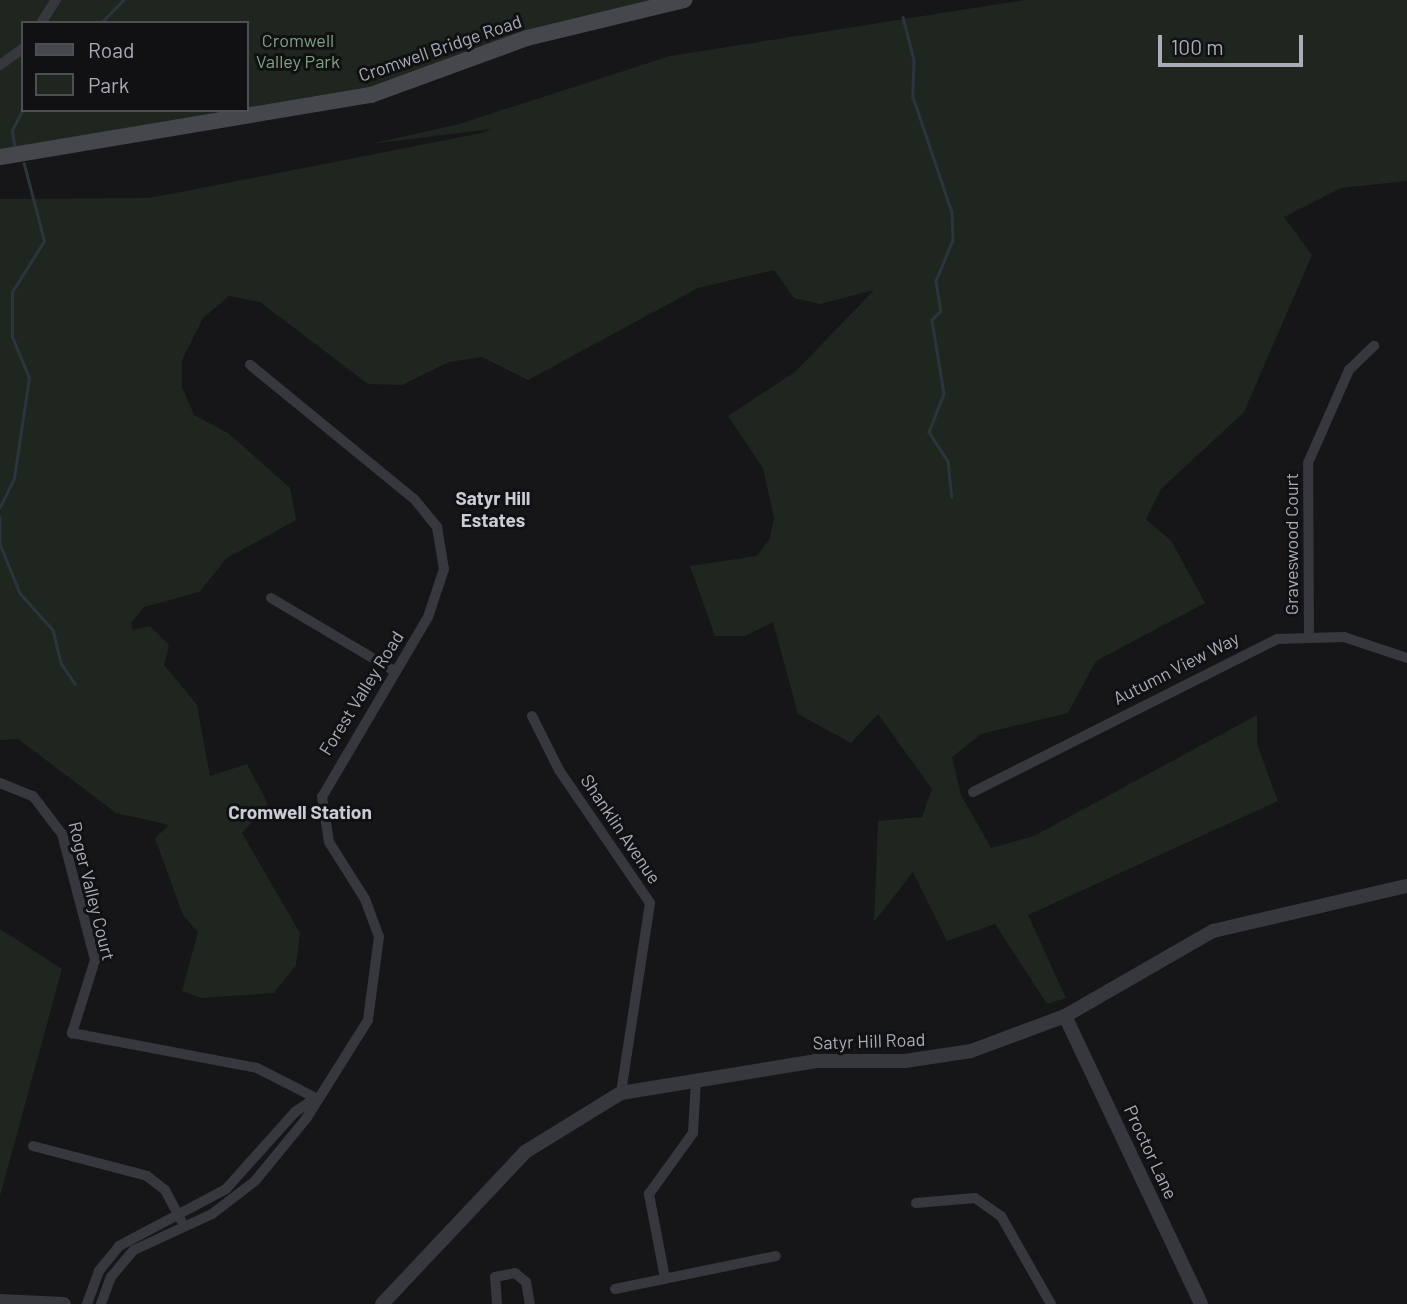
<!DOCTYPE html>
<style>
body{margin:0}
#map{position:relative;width:1407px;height:1304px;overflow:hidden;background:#161618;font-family:Barlow,sans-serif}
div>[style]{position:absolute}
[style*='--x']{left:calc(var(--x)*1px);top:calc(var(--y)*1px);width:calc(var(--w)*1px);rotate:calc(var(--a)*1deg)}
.green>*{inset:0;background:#1e261f}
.stream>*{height:2.5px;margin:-1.25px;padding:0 1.25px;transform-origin:1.25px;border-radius:1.25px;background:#2c353c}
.minor>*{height:10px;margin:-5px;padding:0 5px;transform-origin:5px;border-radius:5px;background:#37383d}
.tertiary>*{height:14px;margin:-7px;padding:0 7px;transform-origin:7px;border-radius:7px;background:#37383d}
.secondary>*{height:16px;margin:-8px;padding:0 8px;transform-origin:8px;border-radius:8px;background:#45474d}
span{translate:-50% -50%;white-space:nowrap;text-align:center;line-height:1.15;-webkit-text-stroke:6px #111113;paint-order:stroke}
.park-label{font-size:18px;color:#7fa381}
.street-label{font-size:18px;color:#a8adb8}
.neighbourhood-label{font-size:19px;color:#c9ccd4;font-weight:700}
.legend{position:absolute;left:21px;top:21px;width:228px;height:91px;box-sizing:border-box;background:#111113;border:2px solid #4d4f55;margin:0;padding:9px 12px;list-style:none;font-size:21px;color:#a8adb8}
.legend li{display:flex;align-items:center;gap:14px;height:35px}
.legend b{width:35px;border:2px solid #4d4f55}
.scale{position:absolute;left:1158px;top:35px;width:145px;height:32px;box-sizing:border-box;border:4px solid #a8adb8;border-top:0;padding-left:9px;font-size:21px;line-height:24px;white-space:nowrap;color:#a8adb8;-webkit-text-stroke:5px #111113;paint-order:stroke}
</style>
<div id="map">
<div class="green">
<i style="clip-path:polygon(evenodd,0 0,662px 0,518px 35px,383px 87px,167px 128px,0 150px,0 0,23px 23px,247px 23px,247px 110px,23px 110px,23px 23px)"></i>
<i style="clip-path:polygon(1025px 0,1407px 0,1407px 181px,1341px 188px,1284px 217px,1312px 255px,1244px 412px,1161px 489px,1146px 519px,1172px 542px,1205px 603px,1096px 661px,1068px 713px,981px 734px,952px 757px,961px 795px,991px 848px,1034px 836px,1257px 715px,1257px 744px,1278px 801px,1028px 915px,1066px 998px,1047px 1004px,995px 924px,947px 941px,913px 872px,874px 922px,878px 821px,922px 817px,932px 789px,878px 714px,851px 743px,798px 714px,773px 622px,745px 636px,715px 636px,690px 566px,757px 556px,770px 538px,774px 518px,763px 468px,728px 416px,795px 372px,874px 290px,820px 304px,794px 298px,774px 270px,698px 288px,528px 380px,482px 357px,449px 362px,402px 385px,368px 384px,260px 302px,229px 296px,203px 318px,182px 360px,182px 387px,194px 415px,228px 433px,290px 488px,296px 520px,227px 558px,199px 592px,144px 607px,131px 623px,133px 630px,150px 626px,169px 645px,164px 665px,197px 705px,210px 776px,247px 764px,268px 804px,242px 833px,300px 933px,296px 965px,274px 993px,201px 998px,182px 991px,198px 932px,183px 915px,155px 838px,169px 825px,116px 813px,18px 739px,0 740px,0 199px,148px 198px,181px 192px,482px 133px,492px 129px,370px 144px,459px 124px,670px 56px)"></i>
<i style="clip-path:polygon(0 929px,62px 969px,0 1196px)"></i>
</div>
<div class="stream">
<i style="--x:903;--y:17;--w:44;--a:75.7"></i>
<i style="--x:914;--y:60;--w:37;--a:92"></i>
<i style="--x:913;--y:97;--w:121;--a:71.3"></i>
<i style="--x:952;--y:212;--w:28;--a:88"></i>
<i style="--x:953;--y:240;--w:44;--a:112.5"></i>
<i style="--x:936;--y:281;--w:30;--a:81"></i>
<i style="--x:941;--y:311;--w:13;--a:135"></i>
<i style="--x:932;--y:320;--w:75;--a:80.8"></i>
<i style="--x:944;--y:394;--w:41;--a:111.5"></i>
<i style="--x:929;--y:432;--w:35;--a:57"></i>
<i style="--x:948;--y:461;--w:36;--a:84"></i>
<i style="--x:101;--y:23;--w:32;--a:-46"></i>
<i style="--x:14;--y:145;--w:15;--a:-98"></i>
<i style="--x:12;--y:130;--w:24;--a:-62"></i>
<i style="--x:0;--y:507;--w:32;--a:-64"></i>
<i style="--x:14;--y:478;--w:101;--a:-81.5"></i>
<i style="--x:29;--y:378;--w:44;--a:-112.5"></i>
<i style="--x:12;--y:337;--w:45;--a:-90"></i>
<i style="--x:12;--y:292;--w:60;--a:-57.9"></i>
<i style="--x:44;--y:241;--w:80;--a:-104.6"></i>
<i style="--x:0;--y:517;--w:25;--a:90"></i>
<i style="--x:0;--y:544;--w:53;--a:67.8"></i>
<i style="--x:20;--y:593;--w:50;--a:48.3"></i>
<i style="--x:53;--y:630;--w:34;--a:76"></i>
<i style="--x:61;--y:663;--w:25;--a:56"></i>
</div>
<div class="minor">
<i style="--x:41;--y:23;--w:27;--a:-57"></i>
<i style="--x:0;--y:65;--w:29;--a:-36"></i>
<i style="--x:271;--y:598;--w:145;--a:30.6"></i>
<i style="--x:1309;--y:635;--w:172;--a:-90.3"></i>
<i style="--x:1308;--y:463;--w:102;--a:-66.2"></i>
<i style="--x:1349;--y:370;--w:35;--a:-44"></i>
<i style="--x:532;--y:716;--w:60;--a:63.4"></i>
<i style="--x:559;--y:770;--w:161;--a:55.6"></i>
<i style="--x:650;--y:903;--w:192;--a:98.7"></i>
<i style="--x:0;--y:783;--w:35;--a:22"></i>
<i style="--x:33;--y:796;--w:48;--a:52.7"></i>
<i style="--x:62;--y:834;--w:130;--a:75.3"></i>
<i style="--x:95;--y:960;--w:77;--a:107.5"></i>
<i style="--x:72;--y:1033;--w:188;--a:10.7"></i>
<i style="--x:257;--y:1068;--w:66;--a:27"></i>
<i style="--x:973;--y:792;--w:340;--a:-26.7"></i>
<i style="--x:1277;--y:639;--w:67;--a:-1.7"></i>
<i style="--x:1344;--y:637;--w:66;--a:18.4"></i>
<i style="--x:33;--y:1146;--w:118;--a:14.7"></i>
<i style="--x:147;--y:1176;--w:23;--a:38"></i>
<i style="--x:165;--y:1190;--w:34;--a:62"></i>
<i style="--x:916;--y:1203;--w:59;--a:-4.8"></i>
<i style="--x:975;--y:1198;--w:32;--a:35"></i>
<i style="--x:1001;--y:1216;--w:101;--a:60.4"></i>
<i style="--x:665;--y:1278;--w:86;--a:-100.8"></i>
<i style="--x:649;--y:1194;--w:75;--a:-54.2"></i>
<i style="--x:693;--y:1133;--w:54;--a:-86.8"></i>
<i style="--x:615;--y:1289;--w:164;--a:-11.6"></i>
<i style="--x:87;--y:1304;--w:35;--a:-70"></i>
<i style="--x:99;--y:1271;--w:32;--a:-51"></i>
<i style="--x:119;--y:1246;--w:121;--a:-28"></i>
<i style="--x:226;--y:1189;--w:103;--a:-48.1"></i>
<i style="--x:295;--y:1112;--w:25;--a:-34"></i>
<i style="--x:101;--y:1304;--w:29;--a:-70"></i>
<i style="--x:111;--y:1277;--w:35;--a:-50"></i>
<i style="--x:134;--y:1250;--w:86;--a:-24.8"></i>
<i style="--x:212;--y:1214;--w:54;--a:-37.5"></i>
<i style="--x:255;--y:1181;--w:80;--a:-50.6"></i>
<i style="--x:306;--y:1119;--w:117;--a:-57.9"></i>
<i style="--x:368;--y:1020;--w:84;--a:-82.5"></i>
<i style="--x:379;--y:937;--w:40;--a:-110.2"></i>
<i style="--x:365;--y:899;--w:67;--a:-122.3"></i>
<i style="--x:329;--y:842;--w:46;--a:-98.8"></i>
<i style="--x:322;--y:797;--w:209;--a:-59.5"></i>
<i style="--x:428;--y:617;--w:51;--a:-71.6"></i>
<i style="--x:444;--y:569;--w:43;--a:-99.5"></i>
<i style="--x:437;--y:527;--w:36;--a:-129"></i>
<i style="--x:414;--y:499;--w:212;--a:-140.7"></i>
<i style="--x:497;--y:1304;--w:27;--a:-94"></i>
<i style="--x:495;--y:1277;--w:20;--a:-11"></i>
<i style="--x:515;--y:1273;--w:14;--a:39"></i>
<i style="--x:526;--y:1282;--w:22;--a:80"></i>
</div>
<div class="tertiary">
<i style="--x:1065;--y:1016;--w:318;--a:64.7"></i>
<i style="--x:0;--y:1301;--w:64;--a:2.7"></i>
<i style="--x:382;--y:1304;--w:209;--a:-46.7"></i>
<i style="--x:525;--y:1152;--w:113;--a:-31.6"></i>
<i style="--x:621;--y:1093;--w:198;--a:-9.3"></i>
<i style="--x:816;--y:1061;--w:89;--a:0"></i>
<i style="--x:905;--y:1061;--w:67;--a:-8.6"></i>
<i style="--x:971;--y:1051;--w:100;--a:-20.4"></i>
<i style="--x:1065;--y:1016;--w:171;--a:-29.9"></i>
<i style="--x:1213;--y:931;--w:199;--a:-13.1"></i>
</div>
<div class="secondary">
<i style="--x:0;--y:157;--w:376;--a:-9.5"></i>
<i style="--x:371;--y:95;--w:166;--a:-20.1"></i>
<i style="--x:527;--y:38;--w:162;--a:-13.6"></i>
</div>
<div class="park-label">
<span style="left:298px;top:51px">Cromwell<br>Valley Park</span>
</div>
<div class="street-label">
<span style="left:440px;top:48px;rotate:-19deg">Cromwell Bridge Road</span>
<span style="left:1291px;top:544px;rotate:-90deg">Graveswood Court</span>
<span style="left:1176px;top:668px;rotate:-27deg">Autumn View Way</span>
<span style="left:361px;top:693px;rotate:-58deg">Forest Valley Road</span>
<span style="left:621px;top:829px;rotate:56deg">Shanklin Avenue</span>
<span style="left:92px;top:891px;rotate:76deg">Roger Valley Court</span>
<span style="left:869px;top:1041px;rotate:-2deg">Satyr Hill Road</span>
<span style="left:1151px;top:1152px;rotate:65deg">Proctor Lane</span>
</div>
<div class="neighbourhood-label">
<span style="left:493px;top:509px">Satyr Hill<br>Estates</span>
<span style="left:300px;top:812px">Cromwell Station</span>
</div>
<ul class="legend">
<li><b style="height:9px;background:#45474d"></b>Road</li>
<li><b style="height:19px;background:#1e261f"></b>Park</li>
</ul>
<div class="scale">100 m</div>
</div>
